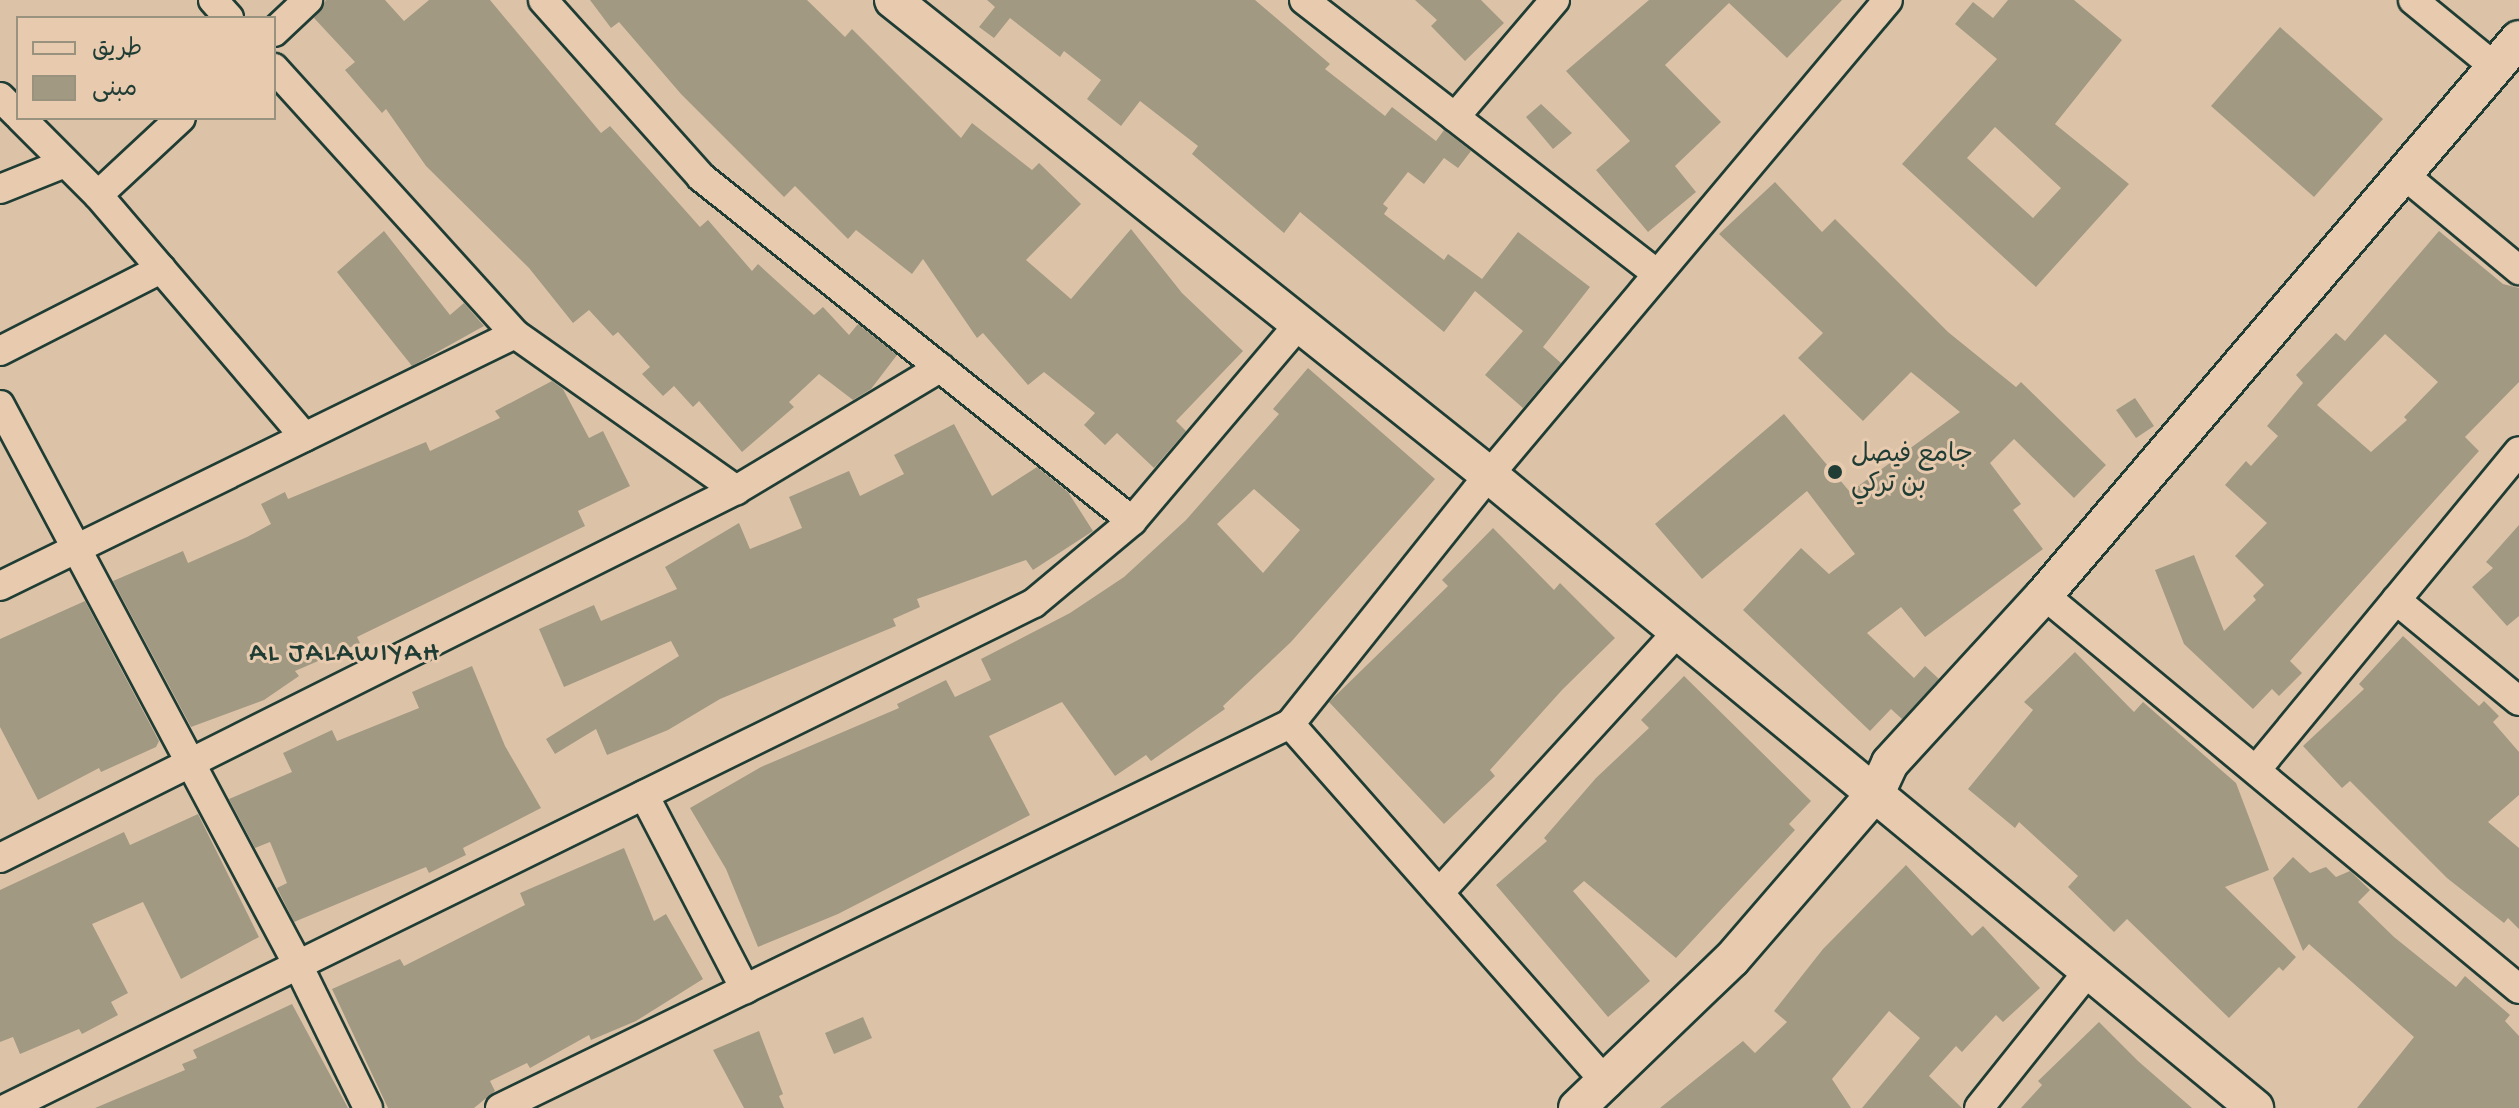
<!DOCTYPE html>
<meta charset="utf-8">
<style>
body{margin:0}
#map{position:relative;width:2519px;height:1108px;overflow:hidden;background:#dcc3a8;font-family:"Gochi Hand","Playpen Sans Arabic",sans-serif}
div>[style]{position:absolute}
[style*='--x']{left:calc(var(--x)*1px);top:calc(var(--y)*1px);width:calc(var(--w)*1px);rotate:calc(var(--a)*1deg)}
.building>*{inset:0;background:#a29983}
.roads{filter:drop-shadow(2px 0 #1f3d34) drop-shadow(-2px 0 #1f3d34) drop-shadow(0 2px #1f3d34) drop-shadow(0 -2px #1f3d34)}
.minor>*{height:28px;margin:-14px;padding:0 14px;transform-origin:14px;border-radius:14px;background:#e8cbaf}
.tertiary>*{height:36px;margin:-18px;padding:0 18px;transform-origin:18px;border-radius:18px;background:#e8cbaf}
.dots>*{width:22px;height:22px;translate:-50% -50%;box-sizing:border-box;border:4px solid #e8cbaf;border-radius:50%}
span{translate:-50% -50%;white-space:nowrap;text-align:center;line-height:1.15;-webkit-text-stroke:6px #e8cbaf;paint-order:stroke}
.poi-label{font-size:26px;color:#1f3d34}
.left{translate:0 -50%;text-align:left}
.neighbourhood-label{font-size:28px;color:#1f3d34;letter-spacing:2px}
.legend{position:absolute;left:16px;top:16px;width:260px;height:104px;box-sizing:border-box;background:#e8cbaf;border:2px solid #98927e;margin:0;padding:10px 14px;list-style:none;font-size:24px;color:#1f3d34}
.legend li{display:flex;align-items:center;gap:16px;height:40px}
.legend b{width:40px;border:2px solid #98927e}
</style>
<div id="map">
<div class="building">
<i style="clip-path:polygon(326px 0,385px 0,404px 21px,429px 0,490px 0,601px 133px,610px 126px,700px 227px,708px 220px,752px 271px,758px 264px,814px 315px,823px 307px,849px 335px,858px 324px,897px 355px,871px 389px,853px 400px,819px 374px,789px 402px,794px 407px,742px 452px,699px 401px,693px 407px,674px 386px,663px 396px,642px 374px,650px 367px,618px 332px,613px 336px,589px 310px,573px 323px,529px 268px,426px 166px,386px 109px,382px 113px,345px 70px,355px 62px,314px 18px)"></i>
<i style="clip-path:polygon(590px 0,807px 0,845px 37px,852px 29px,961px 138px,972px 123px,1032px 170px,1039px 163px,1081px 204px,1026px 260px,1071px 299px,1131px 229px,1182px 293px,1243px 351px,1176px 421px,1186px 431px,1154px 468px,1117px 433px,1105px 445px,1084px 425px,1095px 413px,1044px 372px,1028px 385px,983px 333px,977px 338px,923px 259px,912px 274px,856px 230px,848px 239px,795px 186px,784px 197px,681px 94px,619px 22px,611px 28px)"></i>
<i style="clip-path:polygon(987px 0,1255px 0,1330px 64px,1325px 69px,1385px 116px,1392px 107px,1436px 141px,1444px 130px,1471px 151px,1458px 168px,1444px 158px,1424px 184px,1408px 172px,1383px 204px,1388px 208px,1384px 214px,1444px 260px,1448px 254px,1482px 279px,1518px 232px,1590px 287px,1543px 347px,1561px 363px,1523px 408px,1485px 375px,1523px 331px,1475px 291px,1444px 332px,1300px 212px,1284px 233px,1192px 154px,1198px 146px,1140px 101px,1121px 126px,1087px 99px,1101px 80px,1064px 51px,1060px 57px,1010px 18px,994px 38px,979px 27px,995px 7px)"></i>
<i style="clip-path:polygon(1415px 0,1481px 0,1504px 23px,1465px 61px,1431px 26px,1437px 20px)"></i>
<i style="clip-path:polygon(1649px 0,1842px 0,1787px 58px,1729px 3px,1665px 65px,1721px 122px,1675px 166px,1696px 192px,1648px 232px,1596px 170px,1630px 141px,1566px 71px)"></i>
<i style="clip-path:polygon(evenodd,2008px 0,2074px 0,2122px 40px,2055px 124px,2129px 184px,2036px 287px,1902px 164px,1997px 59px,1955px 24px,1973px 2px,1993px 18px,2008px 0,1995px 127px,2061px 188px,2033px 218px,1967px 158px,1995px 127px)"></i>
<i style="clip-path:polygon(2280px 27px,2383px 119px,2314px 197px,2211px 106px)"></i>
<i style="clip-path:polygon(1541px 104px,1572px 133px,1553px 149px,1526px 117px)"></i>
<i style="clip-path:polygon(1775px 182px,1822px 232px,1835px 219px,1948px 332px,2016px 387px,2021px 382px,2106px 465px,2074px 498px,2014px 439px,1990px 463px,2021px 504px,2013px 510px,2043px 549px,1925px 637px,1901px 607px,1867px 633px,1914px 678px,1925px 666px,1939px 679px,1902px 719px,1891px 709px,1870px 731px,1743px 610px,1801px 548px,1829px 574px,1855px 554px,1807px 491px,1702px 579px,1655px 524px,1784px 414px,1850px 492px,1960px 412px,1911px 372px,1863px 421px,1798px 358px,1823px 333px,1719px 234px)"></i>
<i style="clip-path:polygon(384px 231px,450px 315px,464px 303px,484px 326px,412px 366px,337px 272px)"></i>
<i style="clip-path:polygon(evenodd,2439px 231px,2503px 284px,2519px 288px,2519px 382px,2465px 437px,2479px 451px,2290px 661px,2302px 673px,2279px 696px,2272px 689px,2253px 709px,2184px 644px,2155px 570px,2194px 555px,2224px 631px,2256px 600px,2253px 596px,2264px 585px,2235px 556px,2267px 523px,2225px 485px,2246px 461px,2251px 466px,2278px 436px,2267px 426px,2303px 383px,2296px 375px,2336px 333px,2345px 341px,2439px 231px,2385px 334px,2438px 382px,2404px 417px,2407px 420px,2371px 452px,2317px 405px,2385px 334px)"></i>
<i style="clip-path:polygon(evenodd,1308px 368px,1435px 479px,1291px 642px,1223px 706px,1225px 709px,1151px 761px,1146px 755px,1115px 776px,1062px 702px,989px 736px,1030px 815px,838px 914px,758px 947px,726px 869px,690px 808px,761px 767px,899px 708px,897px 704px,946px 680px,955px 697px,991px 680px,981px 659px,1070px 613px,1124px 577px,1186px 520px,1279px 414px,1273px 409px,1308px 368px,1254px 489px,1300px 530px,1263px 573px,1217px 524px,1254px 489px)"></i>
<i style="clip-path:polygon(552px 381px,563px 389px,589px 438px,603px 431px,630px 486px,578px 511px,585px 526px,357px 637px,360px 643px,295px 671px,299px 676px,264px 700px,191px 727px,113px 581px,183px 551px,188px 563px,247px 537px,271px 524px,261px 504px,285px 492px,288px 499px,426px 442px,430px 451px,500px 418px,495px 411px)"></i>
<i style="clip-path:polygon(2135px 398px,2154px 426px,2136px 438px,2116px 410px)"></i>
<i style="clip-path:polygon(954px 424px,992px 496px,1037px 467px,1068px 492px,1093px 531px,1033px 570px,1026px 560px,917px 599px,920px 607px,893px 619px,896px 626px,720px 699px,668px 730px,607px 755px,596px 729px,555px 754px,546px 739px,679px 656px,671px 641px,564px 687px,539px 629px,594px 605px,601px 621px,677px 589px,665px 567px,739px 523px,750px 549px,802px 528px,789px 497px,849px 471px,860px 496px,904px 474px,894px 455px)"></i>
<i style="clip-path:polygon(2519px 525px,2519px 616px,2507px 626px,2472px 587px,2493px 568px,2486px 562px)"></i>
<i style="clip-path:polygon(1493px 528px,1554px 590px,1560px 583px,1615px 638px,1562px 690px,1490px 770px,1495px 776px,1444px 824px,1329px 702px,1448px 586px,1442px 580px)"></i>
<i style="clip-path:polygon(85px 601px,159px 741px,156px 747px,101px 772px,99px 768px,38px 800px,0 727px,0 639px)"></i>
<i style="clip-path:polygon(2403px 636px,2479px 706px,2484px 701px,2499px 716px,2493px 722px,2519px 752px,2519px 795px,2488px 822px,2519px 848px,2519px 929px,2508px 918px,2504px 923px,2447px 878px,2350px 781px,2342px 788px,2303px 746px,2364px 689px,2359px 684px)"></i>
<i style="clip-path:polygon(2075px 652px,2134px 712px,2143px 702px,2236px 783px,2269px 870px,2225px 887px,2296px 957px,2283px 971px,2279px 967px,2229px 1018px,2127px 919px,2114px 932px,2068px 887px,2078px 876px,2019px 822px,2015px 828px,1968px 789px,2033px 710px,2024px 702px)"></i>
<i style="clip-path:polygon(472px 666px,505px 746px,541px 808px,463px 848px,466px 855px,429px 873px,426px 867px,294px 922px,277px 888px,287px 883px,270px 842px,255px 848px,229px 799px,292px 772px,283px 753px,332px 730px,337px 741px,419px 708px,412px 692px)"></i>
<i style="clip-path:polygon(1684px 676px,1811px 801px,1789px 824px,1795px 830px,1676px 958px,1584px 881px,1573px 891px,1650px 981px,1608px 1017px,1496px 885px,1547px 841px,1544px 838px,1596px 778px,1649px 728px,1641px 720px)"></i>
<i style="clip-path:polygon(198px 814px,259px 937px,181px 979px,143px 902px,92px 924px,128px 993px,111px 1002px,118px 1015px,82px 1034px,79px 1029px,20px 1054px,13px 1037px,0 1042px,0 890px,124px 832px,130px 845px)"></i>
<i style="clip-path:polygon(624px 848px,654px 921px,666px 914px,703px 979px,636px 1021px,591px 1040px,589px 1035px,530px 1068px,527px 1063px,490px 1081px,495px 1091px,474px 1108px,388px 1108px,332px 989px,400px 959px,404px 966px,525px 905px,520px 893px)"></i>
<i style="clip-path:polygon(2293px 857px,2310px 873px,2326px 867px,2336px 877px,2350px 871px,2370px 890px,2358px 902px,2394px 937px,2456px 987px,2465px 976px,2510px 1015px,2505px 1021px,2519px 1036px,2519px 1108px,2357px 1108px,2414px 1037px,2309px 944px,2303px 951px,2273px 878px)"></i>
<i style="clip-path:polygon(1906px 865px,1972px 936px,1983px 926px,2040px 988px,2003px 1022px,1996px 1015px,1962px 1052px,1956px 1046px,1929px 1076px,1962px 1108px,1862px 1108px,1920px 1038px,1889px 1011px,1832px 1079px,1851px 1108px,1660px 1108px,1743px 1041px,1755px 1053px,1787px 1022px,1774px 1011px,1823px 949px)"></i>
<i style="clip-path:polygon(292px 1004px,348px 1108px,95px 1108px,185px 1070px,182px 1064px,197px 1058px,193px 1050px)"></i>
<i style="clip-path:polygon(863px 1017px,872px 1038px,834px 1054px,825px 1033px)"></i>
<i style="clip-path:polygon(2099px 1022px,2138px 1061px,2192px 1108px,2021px 1108px,2042px 1085px,2038px 1081px)"></i>
<i style="clip-path:polygon(759px 1031px,783px 1094px,779px 1096px,784px 1108px,744px 1108px,713px 1050px)"></i>
</div>
<div class="roads">
<div class="minor">
<i style="--x:213;--y:0;--w:24;--a:48"></i>
<i style="--x:543;--y:0;--w:237;--a:48.2"></i>
<i style="--x:701;--y:177;--w:551;--a:38.59"></i>
<i style="--x:1304;--y:0;--w:445;--a:37.8"></i>
<i style="--x:2413;--y:0;--w:106;--a:39.3"></i>
<i style="--x:274;--y:32;--w:47;--a:-43.3"></i>
<i style="--x:274;--y:68;--w:359;--a:47.8"></i>
<i style="--x:515;--y:334;--w:271;--a:35.2"></i>
<i style="--x:0;--y:97;--w:25;--a:45"></i>
<i style="--x:1455;--y:117;--w:154;--a:-49.5"></i>
<i style="--x:21;--y:118;--w:109;--a:45"></i>
<i style="--x:98;--y:195;--w:318;--a:49.5"></i>
<i style="--x:2403;--y:174;--w:151;--a:39.6"></i>
<i style="--x:0;--y:189;--w:70;--a:-21.8"></i>
<i style="--x:98;--y:195;--w:113;--a:-42.9"></i>
<i style="--x:0;--y:351;--w:181;--a:-27"></i>
<i style="--x:0;--y:405;--w:634;--a:61.98"></i>
<i style="--x:298;--y:965;--w:159;--a:63.9"></i>
<i style="--x:0;--y:586;--w:573;--a:-26.07"></i>
<i style="--x:2044;--y:595;--w:617;--a:39.67"></i>
<i style="--x:2396;--y:600;--w:159;--a:39.4"></i>
<i style="--x:1290;--y:724;--w:480;--a:48.6"></i>
<i style="--x:2256;--y:770;--w:413;--a:-50.5"></i>
<i style="--x:644;--y:795;--w:219;--a:62.5"></i>
<i style="--x:0;--y:858;--w:823;--a:-26.57"></i>
<i style="--x:736;--y:490;--w:238;--a:-30.9"></i>
<i style="--x:1439;--y:893;--w:356;--a:-47.6"></i>
<i style="--x:7;--y:1108;--w:1144;--a:-26.18"></i>
<i style="--x:1034;--y:603;--w:128;--a:-39.9"></i>
<i style="--x:1132;--y:521;--w:261;--a:-49.7"></i>
<i style="--x:500;--y:1108;--w:878;--a:-25.92"></i>
<i style="--x:1290;--y:724;--w:319;--a:-51.4"></i>
<i style="--x:1489;--y:475;--w:620;--a:-49.97"></i>
<i style="--x:1979;--y:1108;--w:178;--a:-51.4"></i>
</div>
<div class="tertiary">
<i style="--x:893;--y:0;--w:762;--a:38.55"></i>
<i style="--x:1489;--y:475;--w:994;--a:39.57"></i>
<i style="--x:1577;--y:1108;--w:215;--a:-43.9"></i>
<i style="--x:1732;--y:959;--w:222;--a:-49.2"></i>
<i style="--x:1877;--y:791;--w:31;--a:-65"></i>
<i style="--x:1890;--y:763;--w:228;--a:-47.5"></i>
<i style="--x:2044;--y:595;--w:731;--a:-49.49"></i>
</div>
</div>
<div class="dots">
<i style="left:1835px;top:472px;background:#1f3d34"></i>
</div>
<div class="poi-label">
<span class="left" style="left:1851px;top:472px">جامع فيصل<br>بن تركي</span>
</div>
<div class="neighbourhood-label">
<span style="left:345px;top:655px">AL JALAWIYAH</span>
</div>
<ul class="legend">
<li><b style="height:10px;background:#e8cbaf"></b>طريق</li>
<li><b style="height:22px;background:#a29983"></b>مبنى</li>
</ul>
</div>
